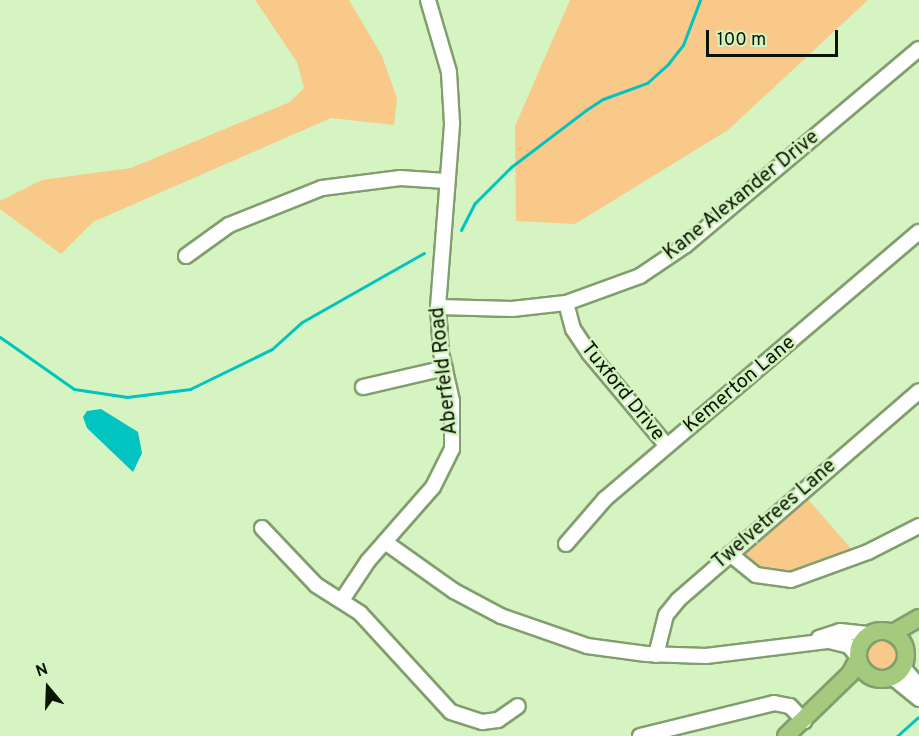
<!DOCTYPE html>
<style>
body{margin:0}
#map{position:relative;width:919px;height:736px;overflow:hidden;background:#d5f4c1;font-family:Overpass,sans-serif}
div>[style]{position:absolute}
[style*='--x']{left:calc(var(--x)*1px);top:calc(var(--y)*1px);width:calc(var(--w)*1px);rotate:calc(var(--a)*1deg)}
.green>*{inset:0;background:#f9c98a}
.round{border-radius:50%}
.water>*{inset:0;background:#01c4c1}
.stream>*{height:3px;margin:-1.5px;padding:0 1.5px;transform-origin:1.5px;border-radius:1.5px;background:#01c4c1}
.roads{filter:drop-shadow(2px 0 #829e6e) drop-shadow(-2px 0 #829e6e) drop-shadow(0 2px #829e6e) drop-shadow(0 -2px #829e6e)}
.minor>*{height:14px;margin:-7px;padding:0 7px;transform-origin:7px;border-radius:7px;background:#fff}
.major>*{height:16px;margin:-8px;padding:0 8px;transform-origin:8px;border-radius:8px;background:#a4ca7e}
.major>.ring{margin:-8px;padding:0;box-sizing:content-box;background:none;border:16px solid #a4ca7e;border-radius:50%}
span{translate:-50% -50%;white-space:nowrap;text-align:center;line-height:1.15;-webkit-text-stroke:5px #d5f4c1;paint-order:stroke}
.street-label{font-size:20px;color:#0a1403}
.north{position:absolute;left:18px;top:658px;width:60px;height:60px;-webkit-text-stroke:4px #d5f4c1;paint-order:stroke;rotate:341deg;font-size:16px;font-weight:700;line-height:24px;text-align:center;color:#0a1403}
.north::after{content:'';display:block;margin:auto;width:21px;height:27px;background:#0a1403;clip-path:polygon(50% 0,100% 100%,50% 72%,0 100%)}
.scale{position:absolute;left:706px;top:30px;width:132px;height:27px;box-sizing:border-box;border:3px solid #0a1403;border-top:0;padding-left:8px;font-size:18px;line-height:21px;white-space:nowrap;color:#0a1403;-webkit-text-stroke:4px #d5f4c1;paint-order:stroke}
</style>
<div id="map">
<div class="green">
<i style="clip-path:polygon(255px 0,349px 0,382px 56px,397px 98px,394px 125px,331px 118px,93px 222px,61px 254px,0 209px,0 201px,42px 180px,131px 168px,290px 102px,304px 88px,297px 62px)"></i>
<i style="clip-path:polygon(570px 0,868px 0,728px 130px,575px 224px,516px 221px,515px 126px)"></i>
<i style="clip-path:polygon(805px 496px,855px 553px,799px 575px,772px 577px,740px 557px,743px 547px)"></i>
<i class="round" style="left:858px;top:631px;width:48px;height:48px"></i>
</div>
<div class="water">
<i style="clip-path:polygon(101px 409px,138px 432px,142px 453px,133px 472px,87px 428px,83px 417px,87px 411px)"></i>
</div>
<div class="stream">
<i style="--x:461;--y:230;--w:30;--a:-63"></i>
<i style="--x:475;--y:203;--w:51;--a:-45"></i>
<i style="--x:511;--y:167;--w:94;--a:-37.2"></i>
<i style="--x:586;--y:110;--w:20;--a:-33"></i>
<i style="--x:603;--y:99;--w:47;--a:-20"></i>
<i style="--x:647;--y:83;--w:28;--a:-42"></i>
<i style="--x:668;--y:64;--w:24;--a:-52"></i>
<i style="--x:683;--y:45;--w:48;--a:-69.3"></i>
<i style="--x:0;--y:337;--w:90;--a:35.1"></i>
<i style="--x:74;--y:389;--w:54;--a:8.6"></i>
<i style="--x:127;--y:397;--w:64;--a:-7.2"></i>
<i style="--x:190;--y:389;--w:91;--a:-26"></i>
<i style="--x:272;--y:349;--w:40;--a:-42"></i>
<i style="--x:302;--y:322;--w:140;--a:-29.5"></i>
<i style="--x:897;--y:736;--w:28;--a:-42"></i>
</div>
<div class="roads">
<div class="minor">
<i style="--x:186;--y:256;--w:53;--a:-35.8"></i>
<i style="--x:229;--y:225;--w:100;--a:-21.7"></i>
<i style="--x:322;--y:188;--w:79;--a:-7.3"></i>
<i style="--x:400;--y:178;--w:46;--a:3.7"></i>
<i style="--x:566;--y:303;--w:27;--a:75"></i>
<i style="--x:573;--y:329;--w:29;--a:56"></i>
<i style="--x:589;--y:353;--w:121;--a:50"></i>
<i style="--x:438;--y:307;--w:74;--a:1.5"></i>
<i style="--x:512;--y:309;--w:54;--a:-6.3"></i>
<i style="--x:566;--y:303;--w:79;--a:-20"></i>
<i style="--x:640;--y:276;--w:55;--a:-34"></i>
<i style="--x:686;--y:245;--w:304;--a:-40.1"></i>
<i style="--x:363;--y:387;--w:84;--a:-13"></i>
<i style="--x:262;--y:528;--w:79;--a:46.5"></i>
<i style="--x:316;--y:585;--w:52;--a:32.5"></i>
<i style="--x:360;--y:613;--w:134;--a:47.4"></i>
<i style="--x:451;--y:712;--w:33;--a:18"></i>
<i style="--x:482;--y:722;--w:16;--a:-7"></i>
<i style="--x:498;--y:720;--w:24;--a:-35"></i>
<i style="--x:385;--y:542;--w:85;--a:35.4"></i>
<i style="--x:454;--y:591;--w:53;--a:28"></i>
<i style="--x:501;--y:616;--w:91;--a:19.2"></i>
<i style="--x:587;--y:646;--w:60;--a:7.7"></i>
<i style="--x:646;--y:654;--w:60;--a:1.9"></i>
<i style="--x:706;--y:656;--w:124;--a:-7"></i>
<i style="--x:829;--y:641;--w:21;--a:14"></i>
<i style="--x:849;--y:646;--w:14;--a:51"></i>
<i style="--x:566;--y:544;--w:60;--a:-49.1"></i>
<i style="--x:605;--y:499;--w:412;--a:-40.4"></i>
<i style="--x:730;--y:554;--w:33;--a:39"></i>
<i style="--x:756;--y:575;--w:35;--a:8"></i>
<i style="--x:791;--y:580;--w:82;--a:-20"></i>
<i style="--x:868;--y:552;--w:57;--a:-27"></i>
<i style="--x:342;--y:600;--w:47;--a:-56.3"></i>
<i style="--x:368;--y:561;--w:98;--a:-48.7"></i>
<i style="--x:433;--y:487;--w:42;--a:-63.4"></i>
<i style="--x:452;--y:449;--w:48;--a:-90"></i>
<i style="--x:452;--y:401;--w:50;--a:-102.7"></i>
<i style="--x:441;--y:352;--w:45;--a:-93.8"></i>
<i style="--x:438;--y:307;--w:185;--a:-85.6"></i>
<i style="--x:452;--y:123;--w:51;--a:-93.4"></i>
<i style="--x:449;--y:72;--w:75;--a:-106.3"></i>
<i style="--x:819;--y:638;--w:22;--a:-18"></i>
<i style="--x:840;--y:631;--w:30;--a:6"></i>
<i style="--x:656;--y:655;--w:41;--a:-76"></i>
<i style="--x:666;--y:615;--w:19;--a:-51"></i>
<i style="--x:678;--y:600;--w:319;--a:-40.9"></i>
<i style="--x:903;--y:667;--w:25;--a:50"></i>
<i style="--x:892;--y:677;--w:35;--a:39"></i>
<i style="--x:640;--y:736;--w:138;--a:-13.8"></i>
<i style="--x:774;--y:703;--w:16;--a:11"></i>
<i style="--x:790;--y:706;--w:21;--a:47"></i>
</div>
<div class="major">
<i class="ring" style="left:858px;top:631px;width:32px;height:32px"></i>
<i style="--x:893;--y:633;--w:30;--a:-30"></i>
<i style="--x:786;--y:736;--w:89;--a:-44.1"></i>
<i style="--x:850;--y:674;--w:17;--a:-62"></i>
</div>
</div>
<div class="street-label">
<span style="left:742px;top:196px;rotate:-39deg">Kane Alexander Drive</span>
<span style="left:445px;top:371px;rotate:-96deg">Aberfeld Road</span>
<span style="left:740px;top:385px;rotate:-40deg">Kemerton Lane</span>
<span style="left:622px;top:392px;rotate:51deg">Tuxford Drive</span>
<span style="left:775px;top:515px;rotate:-41deg">Twelvetrees Lane</span>
</div>
<div class="north">N</div>
<div class="scale">100 m</div>
</div>
